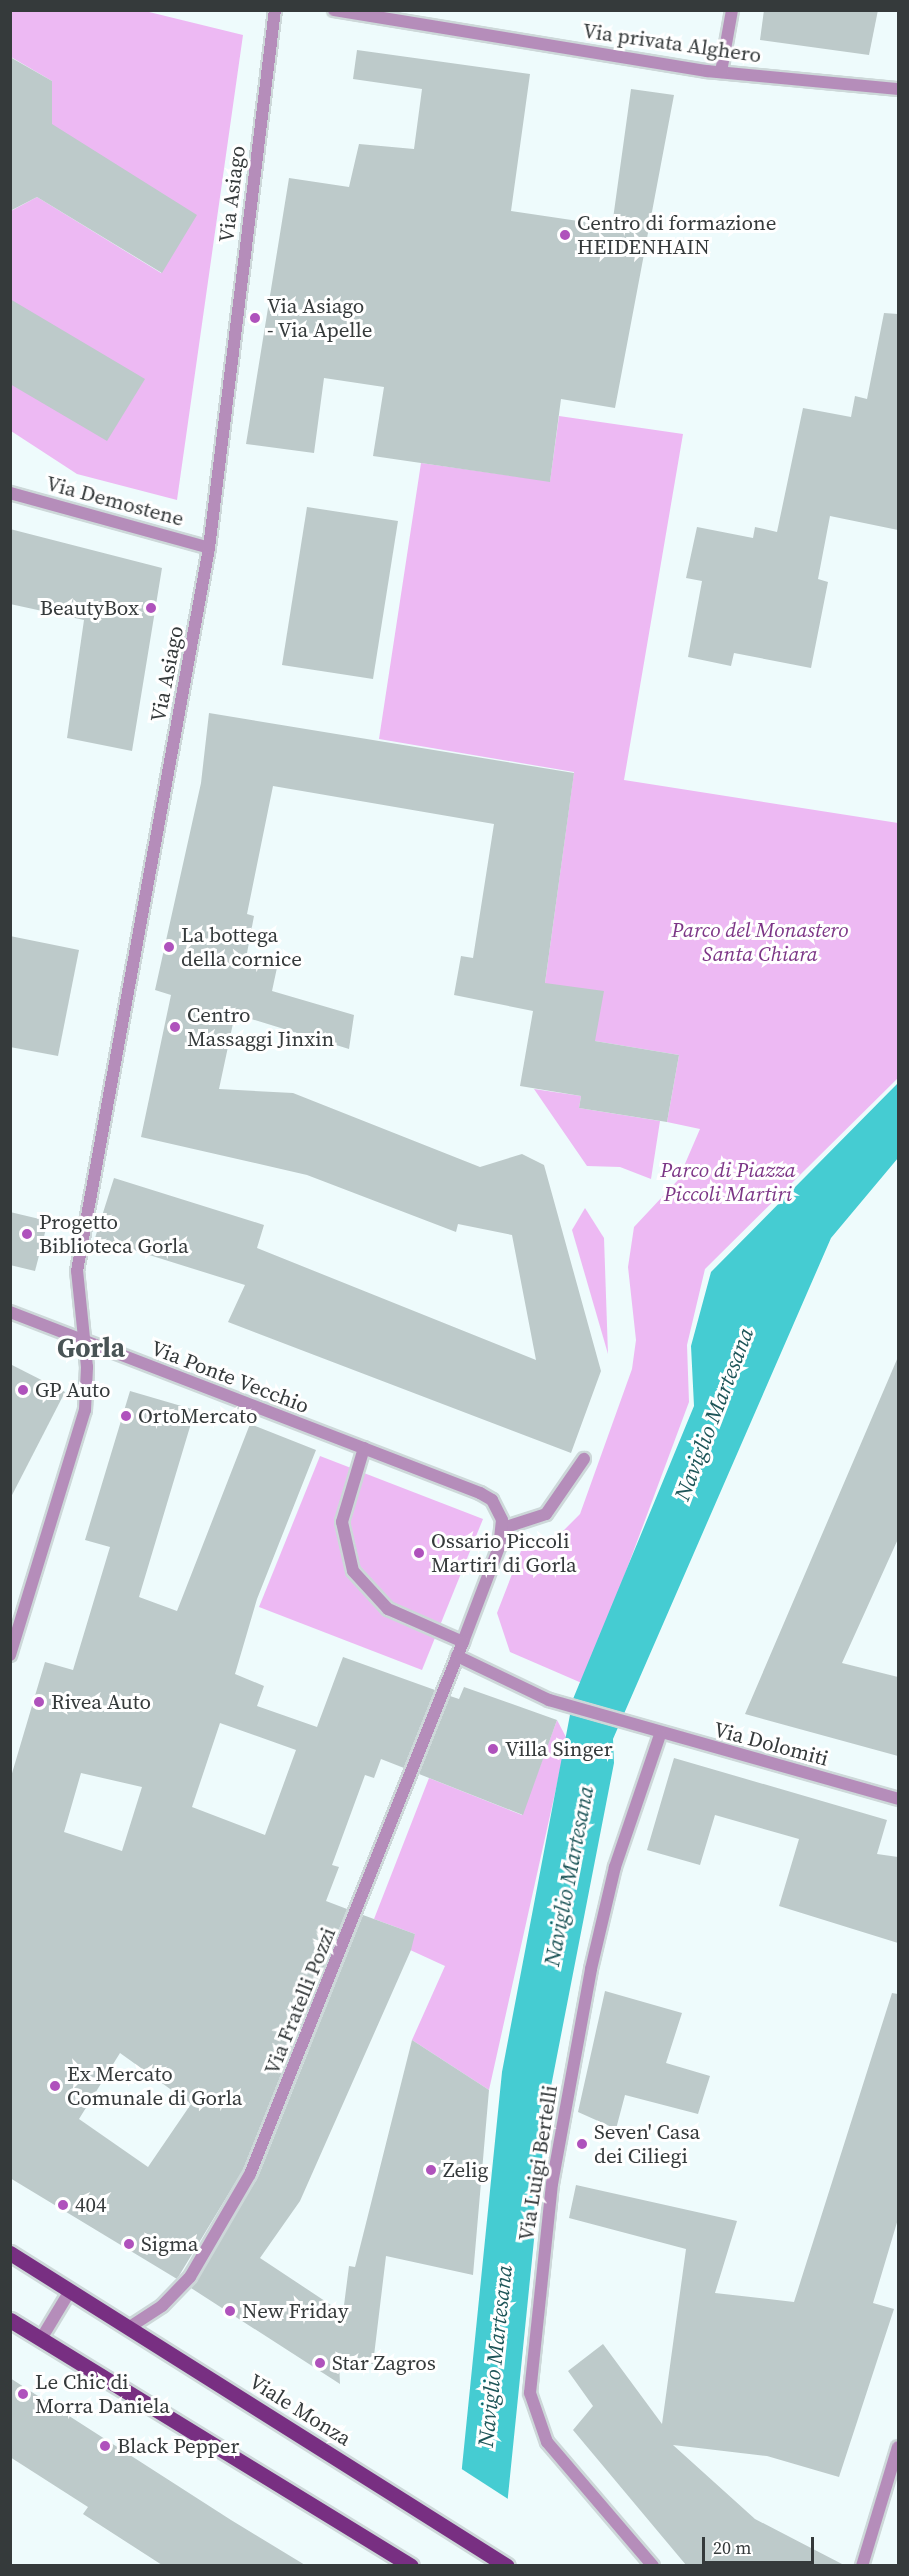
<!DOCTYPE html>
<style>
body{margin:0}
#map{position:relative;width:909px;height:2576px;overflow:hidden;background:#eefbfc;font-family:"Source Serif 4",serif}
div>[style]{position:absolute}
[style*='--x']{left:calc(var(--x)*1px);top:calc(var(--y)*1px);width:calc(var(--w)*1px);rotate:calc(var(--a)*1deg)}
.green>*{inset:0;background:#edb9f3}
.water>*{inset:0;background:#45ccd2}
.pier>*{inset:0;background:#eefbfc}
.building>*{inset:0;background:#bdcaca}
.roads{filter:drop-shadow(2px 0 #cdd8d9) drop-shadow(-2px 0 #cdd8d9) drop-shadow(0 2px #cdd8d9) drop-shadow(0 -2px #cdd8d9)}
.service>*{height:12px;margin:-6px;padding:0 6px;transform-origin:6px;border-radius:6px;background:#b58dba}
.minor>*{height:12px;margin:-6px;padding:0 6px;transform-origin:6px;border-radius:6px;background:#b58dba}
.primary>*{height:15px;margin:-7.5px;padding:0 7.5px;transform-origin:7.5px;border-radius:7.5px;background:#782f82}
.dots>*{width:16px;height:16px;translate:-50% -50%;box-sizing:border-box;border:3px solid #fff;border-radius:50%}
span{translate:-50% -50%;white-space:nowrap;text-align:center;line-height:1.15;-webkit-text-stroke:6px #fff;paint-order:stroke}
.street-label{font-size:21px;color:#353a3b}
.poi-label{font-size:21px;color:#353a3b}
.left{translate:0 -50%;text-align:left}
.right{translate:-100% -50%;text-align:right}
.park-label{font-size:21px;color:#7c3686;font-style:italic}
.water-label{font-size:22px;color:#1d5558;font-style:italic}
.district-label{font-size:27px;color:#495455;font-weight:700}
.frame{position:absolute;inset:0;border:12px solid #353a3b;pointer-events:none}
.scale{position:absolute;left:702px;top:2537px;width:112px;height:27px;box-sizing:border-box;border:3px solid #353a3b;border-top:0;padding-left:8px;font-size:18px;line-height:21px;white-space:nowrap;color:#353a3b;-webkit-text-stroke:4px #fff;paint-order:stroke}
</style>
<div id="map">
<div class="green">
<i style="clip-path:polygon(11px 11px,145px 11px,243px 35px,177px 500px,77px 474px,11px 431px,11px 211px,37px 197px,161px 273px,196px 215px,45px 152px,52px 81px,11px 57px)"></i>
<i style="clip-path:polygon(559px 416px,683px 434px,624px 780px,898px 823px,898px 1078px,705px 1269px,687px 1345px,689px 1402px,584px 1684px,510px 1652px,497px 1613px,521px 1551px,555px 1539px,580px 1514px,632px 1369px,636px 1340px,628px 1267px,634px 1227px,678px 1180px,700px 1129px,667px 1122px,679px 1055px,595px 1041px,545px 983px,574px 772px,379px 739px,421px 463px,550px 481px)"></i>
<i style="clip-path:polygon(534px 1089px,581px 1096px,579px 1108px,660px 1121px,651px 1179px,620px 1167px,587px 1166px)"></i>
<i style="clip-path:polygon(585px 1208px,604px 1238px,608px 1354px,572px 1230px)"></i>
<i style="clip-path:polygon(320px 1456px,483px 1519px,422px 1670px,259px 1607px)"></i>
<i style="clip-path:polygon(557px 1720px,567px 1739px,489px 2090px,412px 2040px,445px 1966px,408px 1949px,415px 1934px,374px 1919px,429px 1778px,522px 1815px)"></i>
</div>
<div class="water">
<i style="clip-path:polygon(898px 1083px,898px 1158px,831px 1238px,613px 1739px,614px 1763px,548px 2102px,501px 2565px,452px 2566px,502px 2072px,573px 1699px,694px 1406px,691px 1346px,711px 1272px)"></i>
</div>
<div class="pier">
<i style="clip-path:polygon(457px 2466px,511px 2501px,504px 2566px,449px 2566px)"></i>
</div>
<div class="building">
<i style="clip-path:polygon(764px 10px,878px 10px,869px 55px,760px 40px)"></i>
<i style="clip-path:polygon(357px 50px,530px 74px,511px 211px,612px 226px,631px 89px,674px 95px,615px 408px,561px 399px,550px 482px,373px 456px,384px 387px,324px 378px,314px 453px,246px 444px,289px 178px,349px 187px,359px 144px,414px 149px,422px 89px,353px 79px)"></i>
<i style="clip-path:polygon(10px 57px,52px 81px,52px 124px,197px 215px,162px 273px,37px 197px,10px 211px)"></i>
<i style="clip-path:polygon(10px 299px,145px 379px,107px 441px,10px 384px)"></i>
<i style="clip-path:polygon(884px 313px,898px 314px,898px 530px,830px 516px,818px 579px,828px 582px,811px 668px,734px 653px,731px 666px,688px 657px,702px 581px,686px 578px,697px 527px,753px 538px,755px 527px,777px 532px,803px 408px,851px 417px,855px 396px,867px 399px)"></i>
<i style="clip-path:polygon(307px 507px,398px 521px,373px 679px,282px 665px)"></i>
<i style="clip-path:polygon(10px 529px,162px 568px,132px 751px,67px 738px,84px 620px,10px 604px)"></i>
<i style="clip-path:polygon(209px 713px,574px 773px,545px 983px,604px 991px,595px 1041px,679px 1055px,667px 1122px,579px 1108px,581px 1096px,520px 1086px,533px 1011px,454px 995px,461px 956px,473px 958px,494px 824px,273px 786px,247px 914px,254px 916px,247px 953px,278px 963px,272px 991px,354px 1015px,349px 1049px,235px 1014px,219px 1089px,293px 1093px,480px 1167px,522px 1154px,544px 1165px,601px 1371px,571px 1453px,228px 1322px,245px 1285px,95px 1238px,114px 1178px,264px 1225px,257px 1248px,536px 1360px,512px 1235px,458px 1224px,456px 1232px,307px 1175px,141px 1137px,171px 995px,155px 990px,201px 783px)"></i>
<i style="clip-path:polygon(10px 936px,79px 950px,58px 1056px,10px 1047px)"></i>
<i style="clip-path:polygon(10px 1212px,48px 1221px,35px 1271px,10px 1265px)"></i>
<i style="clip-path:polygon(898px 1357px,898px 1539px,842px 1663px,898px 1677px,898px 1756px,745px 1714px)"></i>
<i style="clip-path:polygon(10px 1364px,65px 1392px,10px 1499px)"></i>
<i style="clip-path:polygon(evenodd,130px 1391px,195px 1410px,139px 1597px,177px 1611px,250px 1424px,316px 1450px,257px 1599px,235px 1674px,264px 1686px,257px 1706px,317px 1727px,343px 1657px,435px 1690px,404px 1768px,381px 1759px,374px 1778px,365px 1775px,332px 1865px,339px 1867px,326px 1901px,347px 1909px,243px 2170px,177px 2279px,10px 2178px,10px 1780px,45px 1662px,73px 1670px,110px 1547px,85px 1540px,130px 1391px,220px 1723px,296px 1750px,265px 1835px,192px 1807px,220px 1723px,130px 1391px,81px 1773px,142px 1787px,122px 1851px,64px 1832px,81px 1773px,130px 1391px,120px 2053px,191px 2104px,148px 2167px,79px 2119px,120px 2053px)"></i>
<i style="clip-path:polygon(464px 1687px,557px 1720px,523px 1815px,419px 1774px,450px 1696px,459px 1699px)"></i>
<i style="clip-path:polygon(674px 1758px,887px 1820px,877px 1854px,898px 1857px,898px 1943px,779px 1906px,799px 1839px,715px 1815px,700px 1865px,647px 1850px)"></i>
<i style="clip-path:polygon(363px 1915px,415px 1934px,411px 1950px,300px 2201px,260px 2258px,343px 2313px,349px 2266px,355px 2267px,412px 2040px,489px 2090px,473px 2275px,386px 2256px,373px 2364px,339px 2359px,340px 2384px,191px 2288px,258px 2177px)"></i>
<i style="clip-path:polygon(605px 1991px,682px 2013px,666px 2063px,710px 2076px,698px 2114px,625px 2095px,616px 2129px,578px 2112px)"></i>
<i style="clip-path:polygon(892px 1993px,898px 1994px,898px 2219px,873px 2303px,894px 2309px,839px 2477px,767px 2456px,673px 2445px,755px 2519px,844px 2565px,686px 2565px,573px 2430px,593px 2406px,568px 2371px,603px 2344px,662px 2424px,686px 2249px,569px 2218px,576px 2185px,737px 2221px,715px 2293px,794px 2302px)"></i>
<i style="clip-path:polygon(10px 2378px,231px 2520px,305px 2565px,162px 2565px,83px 2514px,88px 2507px,10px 2457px)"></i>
</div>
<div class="roads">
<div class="service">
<i style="--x:364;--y:1448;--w:77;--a:106.6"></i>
<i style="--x:342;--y:1522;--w:50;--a:77.3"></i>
<i style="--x:353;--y:1571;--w:52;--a:47.4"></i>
<i style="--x:388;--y:1609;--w:82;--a:23.7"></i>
<i style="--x:503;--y:1528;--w:45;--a:-18"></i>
<i style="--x:546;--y:1514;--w:67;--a:-55.4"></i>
<i style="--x:41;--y:2339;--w:56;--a:-58.9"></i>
</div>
<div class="minor">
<i style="--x:334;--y:10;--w:378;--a:9.3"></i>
<i style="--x:707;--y:71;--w:192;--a:5.4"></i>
<i style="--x:721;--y:72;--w:63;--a:-79.9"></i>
<i style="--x:10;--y:493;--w:206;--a:15.4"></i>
<i style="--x:10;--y:1312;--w:504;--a:21.06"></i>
<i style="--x:480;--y:1493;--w:14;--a:30"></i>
<i style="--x:492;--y:1500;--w:22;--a:63"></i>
<i style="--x:502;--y:1520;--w:27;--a:96"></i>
<i style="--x:499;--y:1547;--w:102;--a:110.8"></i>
<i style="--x:463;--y:1642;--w:573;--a:111.82"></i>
<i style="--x:250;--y:2174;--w:119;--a:120.2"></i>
<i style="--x:190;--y:2277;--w:40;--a:134"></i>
<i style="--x:162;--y:2306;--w:38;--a:147"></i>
<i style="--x:10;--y:1655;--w:256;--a:-73"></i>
<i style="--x:85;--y:1410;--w:43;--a:-87.3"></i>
<i style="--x:87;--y:1367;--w:97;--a:-95.9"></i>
<i style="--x:77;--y:1271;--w:735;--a:-79.65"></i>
<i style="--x:209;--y:548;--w:542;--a:-83.01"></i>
<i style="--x:457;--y:1656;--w:102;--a:25.6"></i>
<i style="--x:549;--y:1700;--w:363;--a:15.8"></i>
<i style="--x:653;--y:2566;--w:163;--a:-130.5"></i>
<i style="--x:547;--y:2442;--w:52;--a:-109.1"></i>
<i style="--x:530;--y:2393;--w:210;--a:-84"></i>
<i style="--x:552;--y:2184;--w:219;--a:-79.7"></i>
<i style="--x:591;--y:1969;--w:105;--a:-76.8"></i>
<i style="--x:615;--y:1867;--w:139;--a:-71.2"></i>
<i style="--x:862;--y:2566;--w:124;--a:-73.2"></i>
</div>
<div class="primary">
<i style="--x:10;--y:2253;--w:587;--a:32.2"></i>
<i style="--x:10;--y:2320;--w:470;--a:31.5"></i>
</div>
</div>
<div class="dots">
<i style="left:565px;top:235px;background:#af52bc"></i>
<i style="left:255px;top:318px;background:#af52bc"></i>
<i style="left:151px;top:608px;background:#af52bc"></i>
<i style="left:169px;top:947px;background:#af52bc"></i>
<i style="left:175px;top:1027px;background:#af52bc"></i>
<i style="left:27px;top:1234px;background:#af52bc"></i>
<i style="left:23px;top:1390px;background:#af52bc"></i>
<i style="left:126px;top:1416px;background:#af52bc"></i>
<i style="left:419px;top:1553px;background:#af52bc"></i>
<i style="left:39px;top:1702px;background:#af52bc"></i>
<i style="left:493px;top:1749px;background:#af52bc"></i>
<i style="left:55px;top:2086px;background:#af52bc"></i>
<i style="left:582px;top:2144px;background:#af52bc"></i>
<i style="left:431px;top:2170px;background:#af52bc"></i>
<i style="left:63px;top:2205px;background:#af52bc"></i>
<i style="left:129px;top:2244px;background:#af52bc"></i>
<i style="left:230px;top:2311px;background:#af52bc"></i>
<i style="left:320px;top:2363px;background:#af52bc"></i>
<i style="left:23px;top:2394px;background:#af52bc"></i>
<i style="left:105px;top:2446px;background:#af52bc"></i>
</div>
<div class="street-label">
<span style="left:672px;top:43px;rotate:8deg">Via privata Alghero</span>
<span style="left:232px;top:194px;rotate:-83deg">Via Asiago</span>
<span style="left:115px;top:501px;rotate:15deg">Via Demostene</span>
<span style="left:167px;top:674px;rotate:-79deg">Via Asiago</span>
<span style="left:230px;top:1377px;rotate:21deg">Via Ponte Vecchio</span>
<span style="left:771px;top:1744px;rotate:15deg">Via Dolomiti</span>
<span style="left:300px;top:2001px;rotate:-68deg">Via Fratelli Pozzi</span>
<span style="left:538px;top:2163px;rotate:-81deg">Via Luigi Bertelli</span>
<span style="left:300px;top:2410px;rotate:32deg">Viale Monza</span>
</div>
<div class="poi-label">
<span class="left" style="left:577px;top:235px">Centro di formazione<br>HEIDENHAIN</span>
<span class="left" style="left:267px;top:318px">Via Asiago<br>- Via Apelle</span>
<span class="right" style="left:139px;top:608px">BeautyBox</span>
<span class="left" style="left:181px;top:947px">La bottega<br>della cornice</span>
<span class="left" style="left:187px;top:1027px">Centro<br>Massaggi Jinxin</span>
<span class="left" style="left:39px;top:1234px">Progetto<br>Biblioteca Gorla</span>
<span class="left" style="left:35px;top:1390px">GP Auto</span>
<span class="left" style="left:138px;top:1416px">OrtoMercato</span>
<span class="left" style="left:431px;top:1553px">Ossario Piccoli<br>Martiri di Gorla</span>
<span class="left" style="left:51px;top:1702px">Rivea Auto</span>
<span class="left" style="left:505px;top:1749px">Villa Singer</span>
<span class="left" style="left:67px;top:2086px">Ex Mercato<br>Comunale di Gorla</span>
<span class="left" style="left:594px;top:2144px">Seven' Casa<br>dei Ciliegi</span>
<span class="left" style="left:443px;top:2170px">Zelig</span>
<span class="left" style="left:75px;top:2205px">404</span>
<span class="left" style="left:141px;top:2244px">Sigma</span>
<span class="left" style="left:242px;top:2311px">New Friday</span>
<span class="left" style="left:332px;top:2363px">Star Zagros</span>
<span class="left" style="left:35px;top:2394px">Le Chic di<br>Morra Daniela</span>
<span class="left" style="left:117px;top:2446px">Black Pepper</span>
</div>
<div class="park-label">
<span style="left:760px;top:942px">Parco del Monastero<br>Santa Chiara</span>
<span style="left:728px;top:1182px">Parco di Piazza<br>Piccoli Martiri</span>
</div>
<div class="water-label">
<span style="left:714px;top:1414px;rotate:-69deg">Naviglio Martesana</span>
<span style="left:569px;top:1876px;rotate:-79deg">Naviglio Martesana</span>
<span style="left:495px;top:2356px;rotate:-84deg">Naviglio Martesana</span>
</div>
<div class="district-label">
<span style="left:91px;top:1348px">Gorla</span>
</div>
<div class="frame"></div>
<div class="scale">20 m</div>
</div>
